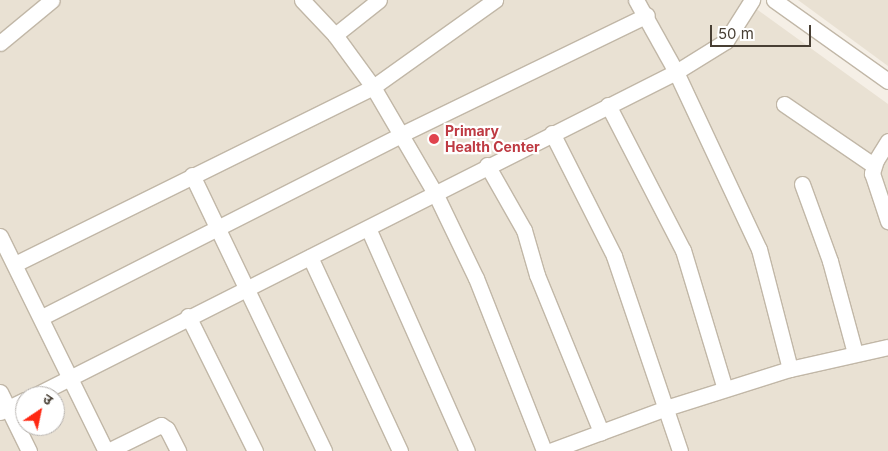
<!DOCTYPE html>
<meta charset="utf-8">
<style>
body{margin:0}
#map{position:relative;width:888px;height:451px;overflow:hidden;background:#f5efe6;font-family:Inter,"Noto Sans Devanagari",sans-serif}
div>[style]{position:absolute}
[style*='--x']{left:calc(var(--x)*1px);top:calc(var(--y)*1px);width:calc(var(--w)*1px);rotate:calc(var(--a)*1deg)}
.residential>*{inset:0;background:#e9e1d3}
.roads{filter:drop-shadow(1px 0 #c1b7a7) drop-shadow(-1px 0 #c1b7a7) drop-shadow(0 1px #c1b7a7) drop-shadow(0 -1px #c1b7a7)}
.minor>*{height:15px;margin:-7.5px;padding:0 7.5px;transform-origin:7.5px;border-radius:7.5px;background:#fff}
.dots>*{width:14px;height:14px;translate:-50% -50%;box-sizing:border-box;border:2px solid #fff;border-radius:50%}
span{translate:-50% -50%;white-space:nowrap;text-align:center;line-height:1.15;-webkit-text-stroke:4.5px #fff;paint-order:stroke}
.health-label{font-size:14px;color:#be3a42;font-weight:700}
.left{translate:0 -50%;text-align:left}
.north{position:absolute;left:15px;top:386px;width:50px;height:50px;box-sizing:border-box;background:#fff;border:1px solid #b6b2ae;border-radius:50%;rotate:34deg;font-size:14px;font-weight:700;line-height:20px;text-align:center;color:#483f34}
.north::after{content:'';display:block;margin:auto;width:18px;height:22px;background:#ff2812;clip-path:polygon(50% 0,100% 100%,50% 72%,0 100%)}
.scale{position:absolute;left:710px;top:25px;width:101px;height:22px;box-sizing:border-box;border:2px solid #483f34;border-top:0;padding-left:6px;font-size:15px;line-height:18px;white-space:nowrap;color:#483f34;-webkit-text-stroke:4px #fff;paint-order:stroke}
</style>
<div id="map">
<div class="residential">
<i style="clip-path:polygon(evenodd,0 0,744px 0,888px 104px,888px 451px,0 451px,0 0,25px 396px,55px 396px,55px 426px,25px 426px,25px 396px)"></i>
<i style="clip-path:polygon(798px 0,888px 0,888px 66px)"></i>
</div>
<div class="roads">
<div class="minor">
<i style="--x:302;--y:0;--w:48;--a:46.7"></i>
<i style="--x:335;--y:35;--w:64;--a:53.8"></i>
<i style="--x:373;--y:87;--w:125;--a:59.7"></i>
<i style="--x:436;--y:195;--w:92;--a:64.3"></i>
<i style="--x:476;--y:278;--w:186;--a:68.5"></i>
<i style="--x:636;--y:0;--w:82;--a:60.9"></i>
<i style="--x:676;--y:72;--w:195;--a:64.9"></i>
<i style="--x:759;--y:249;--w:124;--a:75.5"></i>
<i style="--x:774;--y:0;--w:140;--a:35.4"></i>
<i style="--x:335;--y:35;--w:56;--a:-38.5"></i>
<i style="--x:0;--y:43;--w:67;--a:-39.6"></i>
<i style="--x:784;--y:104;--w:108;--a:34.4"></i>
<i style="--x:608;--y:105;--w:163;--a:62.7"></i>
<i style="--x:683;--y:250;--w:145;--a:73.2"></i>
<i style="--x:552;--y:133;--w:138;--a:63.2"></i>
<i style="--x:614;--y:256;--w:206;--a:71.3"></i>
<i style="--x:888;--y:141;--w:22;--a:122"></i>
<i style="--x:876;--y:160;--w:14;--a:107"></i>
<i style="--x:872;--y:173;--w:51;--a:71.6"></i>
<i style="--x:487;--y:165;--w:75;--a:60.4"></i>
<i style="--x:524;--y:230;--w:47;--a:73.9"></i>
<i style="--x:537;--y:275;--w:170;--a:67.8"></i>
<i style="--x:192;--y:175;--w:306;--a:64.4"></i>
<i style="--x:802;--y:184;--w:82;--a:70"></i>
<i style="--x:830;--y:261;--w:95;--a:74.8"></i>
<i style="--x:368;--y:228;--w:244;--a:66.1"></i>
<i style="--x:0;--y:236;--w:240;--a:63.8"></i>
<i style="--x:310;--y:257;--w:214;--a:65.1"></i>
<i style="--x:15;--y:264;--w:399;--a:-26.3"></i>
<i style="--x:373;--y:87;--w:150;--a:-35.5"></i>
<i style="--x:188;--y:316;--w:151;--a:63.6"></i>
<i style="--x:42;--y:317;--w:404;--a:-26.9"></i>
<i style="--x:402;--y:134;--w:272;--a:-25.9"></i>
<i style="--x:0;--y:392;--w:66;--a:63.8"></i>
<i style="--x:34;--y:396;--w:719;--a:-26.78"></i>
<i style="--x:676;--y:72;--w:59;--a:-31.8"></i>
<i style="--x:726;--y:41;--w:49;--a:-57.6"></i>
<i style="--x:0;--y:412;--w:28;--a:-26"></i>
<i style="--x:108;--y:451;--w:59;--a:-26.1"></i>
<i style="--x:161;--y:425;--w:7;--a:34"></i>
<i style="--x:167;--y:429;--w:25;--a:63"></i>
<i style="--x:550;--y:451;--w:124;--a:-20.3"></i>
<i style="--x:666;--y:408;--w:130;--a:-17.5"></i>
<i style="--x:790;--y:369;--w:100;--a:-12.7"></i>
</div>
</div>
<div class="dots">
<i style="left:434px;top:139px;background:#e0444e"></i>
</div>
<div class="health-label">
<span class="left" style="left:445px;top:139px">Primary<br>Health Center</span>
</div>
<div class="north">उ</div>
<div class="scale">50 m</div>
</div>
